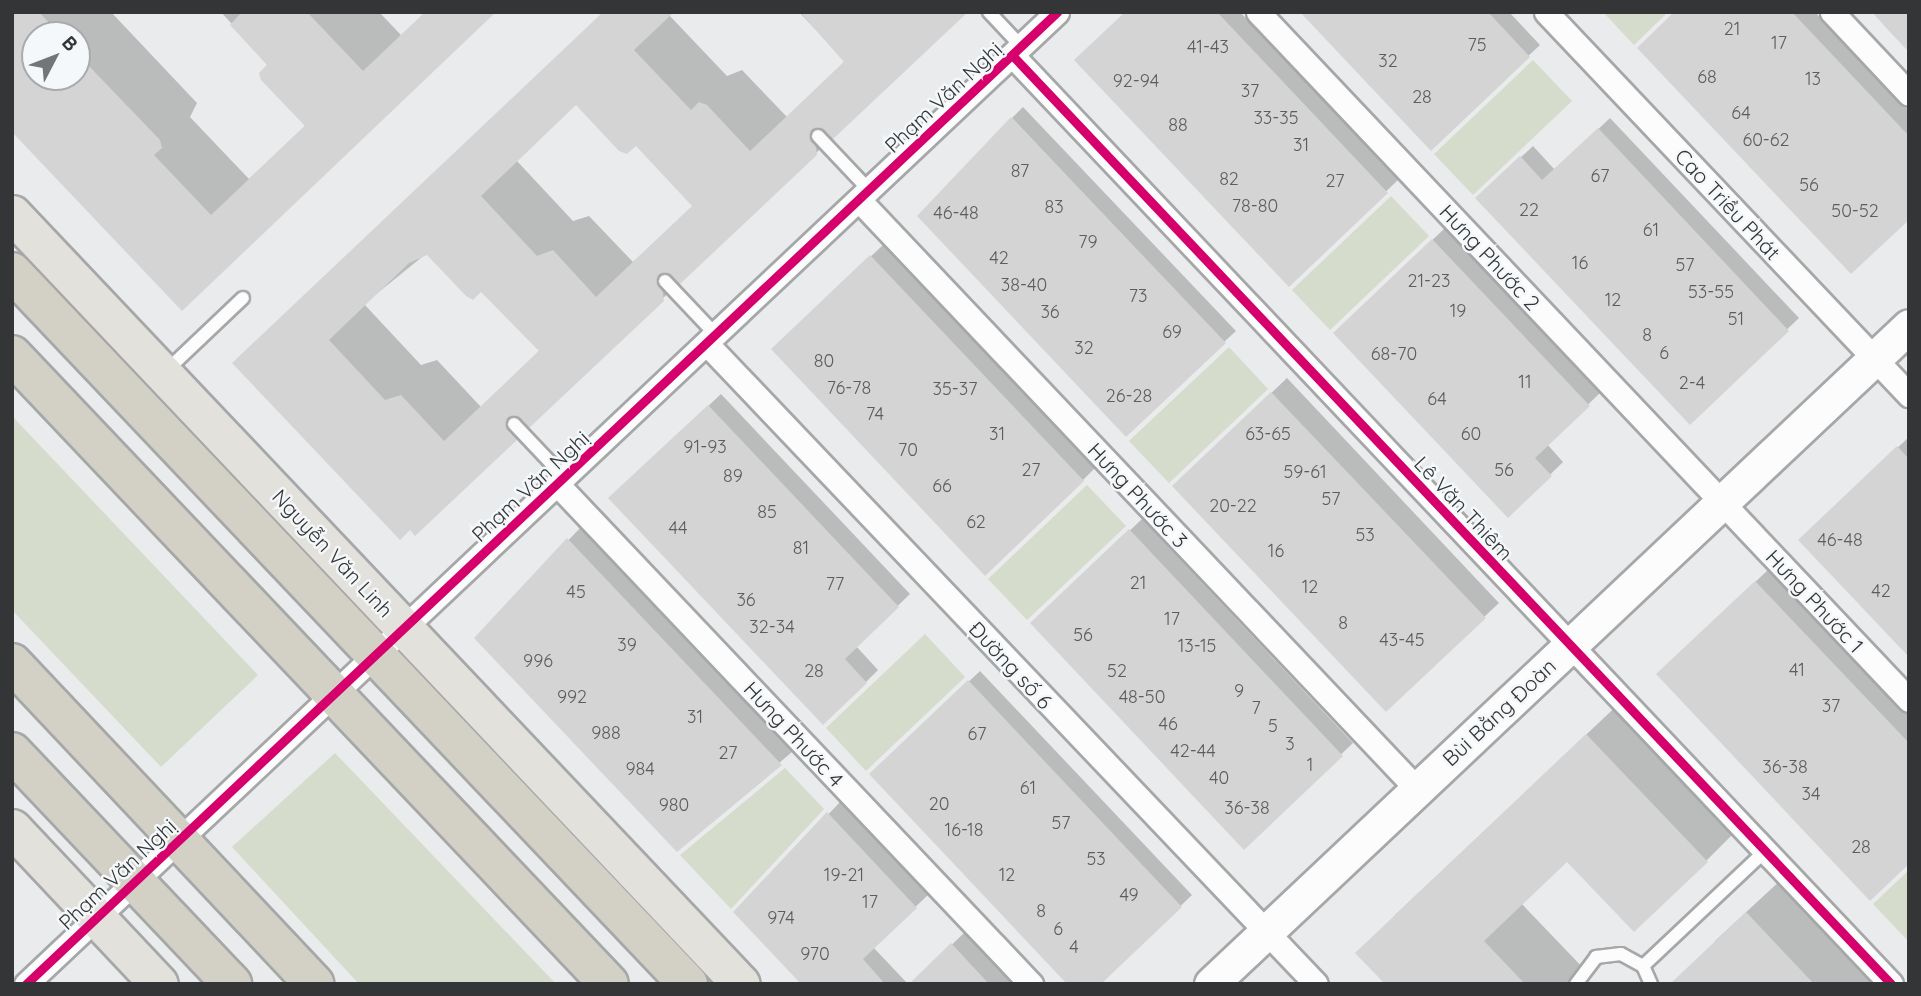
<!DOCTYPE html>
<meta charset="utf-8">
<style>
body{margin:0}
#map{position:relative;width:1921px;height:996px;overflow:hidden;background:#e9ebec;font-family:Quicksand,sans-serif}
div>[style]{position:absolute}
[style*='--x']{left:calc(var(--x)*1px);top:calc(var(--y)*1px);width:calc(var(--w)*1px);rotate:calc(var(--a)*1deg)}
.green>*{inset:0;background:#d5dccc}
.shadow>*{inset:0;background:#0003}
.building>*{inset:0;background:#d4d4d5}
.roads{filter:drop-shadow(2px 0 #a6a7a8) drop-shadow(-2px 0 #a6a7a8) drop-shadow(0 2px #a6a7a8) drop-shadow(0 -2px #a6a7a8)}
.lane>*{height:12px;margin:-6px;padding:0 6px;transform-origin:6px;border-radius:6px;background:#fcfcfc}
.street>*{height:23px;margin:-11.5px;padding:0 11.5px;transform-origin:11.5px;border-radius:11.5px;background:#fcfcfc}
.secondary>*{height:33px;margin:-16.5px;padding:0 16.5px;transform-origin:16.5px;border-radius:16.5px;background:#fcfcfc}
.primary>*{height:37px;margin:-18.5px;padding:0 18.5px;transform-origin:18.5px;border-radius:18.5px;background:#e3e1dc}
.highway>*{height:38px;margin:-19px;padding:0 19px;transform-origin:19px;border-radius:19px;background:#d3d0c6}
.cycleway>*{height:9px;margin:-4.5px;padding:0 4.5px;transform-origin:4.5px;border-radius:4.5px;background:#d6006c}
span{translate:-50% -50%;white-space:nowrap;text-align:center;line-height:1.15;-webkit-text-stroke:5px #f5f8fa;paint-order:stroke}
.number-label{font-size:18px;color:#5c5d5e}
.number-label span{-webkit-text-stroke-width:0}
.street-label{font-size:21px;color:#343536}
.frame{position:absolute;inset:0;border:14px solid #343536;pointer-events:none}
.north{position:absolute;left:21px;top:21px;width:70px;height:70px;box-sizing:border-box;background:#f5f8fa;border:2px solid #a8aaac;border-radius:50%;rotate:48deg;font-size:19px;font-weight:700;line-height:28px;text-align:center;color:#343536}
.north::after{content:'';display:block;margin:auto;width:24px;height:32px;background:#737576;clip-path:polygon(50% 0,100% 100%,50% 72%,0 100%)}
</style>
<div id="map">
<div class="green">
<i style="clip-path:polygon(1603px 12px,1668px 12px,1634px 45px)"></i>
<i style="clip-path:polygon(1533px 60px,1572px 101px,1473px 195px,1434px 154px)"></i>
<i style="clip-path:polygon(1391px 196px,1429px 236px,1330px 330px,1292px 290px)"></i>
<i style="clip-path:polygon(1229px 347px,1268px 389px,1169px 483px,1129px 441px)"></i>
<i style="clip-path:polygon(12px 416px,258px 675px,161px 767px,12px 610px)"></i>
<i style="clip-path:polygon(1087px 485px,1126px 526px,1027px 620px,988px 579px)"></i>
<i style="clip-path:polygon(925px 634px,965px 677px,866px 771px,826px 728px)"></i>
<i style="clip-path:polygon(335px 753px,556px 984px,359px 984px,232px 847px)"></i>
<i style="clip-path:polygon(785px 768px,824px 809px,731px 909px,680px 855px)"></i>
<i style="clip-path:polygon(1909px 870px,1909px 942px,1873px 904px)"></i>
</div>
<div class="shadow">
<i style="clip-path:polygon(evenodd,12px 12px,111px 12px,197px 103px,190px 117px,249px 179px,306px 125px,269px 65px,221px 12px,379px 12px,401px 35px,182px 308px,12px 129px,12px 12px,35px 35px,77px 35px,77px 77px,35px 77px,35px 35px)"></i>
<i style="clip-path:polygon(evenodd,799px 12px,965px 12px,415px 533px,234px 363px,669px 15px,727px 76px,742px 70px,787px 117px,845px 61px,799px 12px,576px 103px,636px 143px,694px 205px,633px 262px,589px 216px,573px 221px,516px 160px,576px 103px,799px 12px,427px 253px,481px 290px,540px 350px,481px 407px,437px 360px,421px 365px,364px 304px,427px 253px)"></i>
<i style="clip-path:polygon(1127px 12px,1240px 12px,1398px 180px,1289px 284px)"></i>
<i style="clip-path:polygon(1302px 12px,1509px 12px,1540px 45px,1431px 148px)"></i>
<i style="clip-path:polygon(1676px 12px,1815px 12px,1909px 111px,1909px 218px)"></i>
<i style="clip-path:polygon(1023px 107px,1236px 331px,1224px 342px,1012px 118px)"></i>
<i style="clip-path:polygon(1610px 118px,1799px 318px,1690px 422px,1489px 187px,1533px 146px,1555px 170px)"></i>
<i style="clip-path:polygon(1445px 228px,1601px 392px,1547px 444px,1563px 462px,1508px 516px,1347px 321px)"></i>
<i style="clip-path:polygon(883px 245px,1095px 468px,1083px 480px,785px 337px)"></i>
<i style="clip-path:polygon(1287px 378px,1499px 603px,1484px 617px,1189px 471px)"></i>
<i style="clip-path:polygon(721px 394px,910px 594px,856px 646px,878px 670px,866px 682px,623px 486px)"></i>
<i style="clip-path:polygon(1909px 437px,1909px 654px,1812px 528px)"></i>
<i style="clip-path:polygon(1142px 519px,1353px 743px,1244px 847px,1044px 612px)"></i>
<i style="clip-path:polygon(580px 528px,792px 752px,677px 850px,476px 638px)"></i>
<i style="clip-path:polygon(1770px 568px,1909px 715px,1909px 862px,1672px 661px)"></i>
<i style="clip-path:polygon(980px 671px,1192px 895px,1099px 984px,882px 763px)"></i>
<i style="clip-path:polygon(1625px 698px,1744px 823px,1706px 861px,1568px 860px,1521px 903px,1587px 972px,1575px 984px,1387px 984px,1395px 915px)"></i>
<i style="clip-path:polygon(840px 802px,928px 895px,873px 947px,908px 984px,804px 984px,736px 912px)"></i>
<i style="clip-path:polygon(1785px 876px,1887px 984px,1685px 984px,1716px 940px)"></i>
<i style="clip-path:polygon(964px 933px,1012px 984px,911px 984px)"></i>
</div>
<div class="building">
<i style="clip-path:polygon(12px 12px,39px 12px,60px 35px,35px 35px,35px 77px,77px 77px,87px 64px,160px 140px,162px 148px,154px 155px,211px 215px,305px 126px,261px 80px,259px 73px,267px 65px,230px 25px,242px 12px,307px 12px,363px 71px,425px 12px,496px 12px,182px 311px,12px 132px)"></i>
<i style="clip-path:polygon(evenodd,603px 12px,674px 12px,634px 50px,691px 110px,699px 102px,707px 105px,750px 151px,844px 62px,800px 12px,968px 12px,833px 139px,821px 128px,813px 129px,817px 155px,680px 284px,668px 273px,660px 274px,664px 301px,529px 428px,517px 416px,509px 417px,506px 427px,517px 440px,415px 536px,410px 530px,400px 540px,232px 363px,603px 12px,576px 105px,619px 151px,627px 154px,636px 146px,692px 206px,596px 297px,553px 250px,537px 256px,481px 196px,576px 105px,603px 12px,427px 255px,466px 296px,473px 300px,481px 292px,539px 351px,444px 441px,401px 395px,385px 400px,329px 340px,409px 263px,427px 255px)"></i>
<i style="clip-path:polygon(1125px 12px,1217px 12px,1388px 193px,1289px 287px,1074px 60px)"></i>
<i style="clip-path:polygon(1300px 12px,1488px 12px,1530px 57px,1431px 151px)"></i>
<i style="clip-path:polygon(1674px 12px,1792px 12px,1909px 136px,1909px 220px,1851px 274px,1637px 48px)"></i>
<i style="clip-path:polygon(1872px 12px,1909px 12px,1909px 52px,1888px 30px)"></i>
<i style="clip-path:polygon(1011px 117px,1226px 343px,1126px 437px,917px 216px)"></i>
<i style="clip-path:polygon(1598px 128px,1789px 331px,1690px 425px,1475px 198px,1520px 156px,1542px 180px)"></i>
<i style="clip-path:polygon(1432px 239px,1590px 406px,1535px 458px,1552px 476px,1508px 518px,1333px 333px)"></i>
<i style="clip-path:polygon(870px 255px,1084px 481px,985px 576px,771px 349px)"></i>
<i style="clip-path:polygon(1271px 392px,1486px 618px,1386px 712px,1172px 486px)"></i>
<i style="clip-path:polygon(708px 405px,899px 607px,845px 659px,867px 683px,823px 725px,608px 498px)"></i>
<i style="clip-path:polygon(1897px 446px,1909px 459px,1909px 657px,1798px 540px)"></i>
<i style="clip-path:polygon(1129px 529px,1343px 756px,1244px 850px,1030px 623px)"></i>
<i style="clip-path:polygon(567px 538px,782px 765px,677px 852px,474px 638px)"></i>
<i style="clip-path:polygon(1755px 581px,1909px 743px,1909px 864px,1870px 901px,1656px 674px)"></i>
<i style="clip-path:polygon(968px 680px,1182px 907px,1101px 984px,1067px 984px,869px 774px)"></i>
<i style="clip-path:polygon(1586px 734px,1708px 862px,1634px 932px,1567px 862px,1484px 941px,1525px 984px,1385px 984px,1355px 953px)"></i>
<i style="clip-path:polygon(827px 812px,917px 908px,863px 959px,885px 984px,801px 984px,733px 912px)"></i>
<i style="clip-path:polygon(1746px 912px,1814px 984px,1670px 984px)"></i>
<i style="clip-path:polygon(951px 943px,989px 984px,909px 984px)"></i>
</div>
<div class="roads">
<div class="lane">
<i style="--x:989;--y:12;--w:47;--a:46.7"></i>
<i style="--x:818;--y:136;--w:74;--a:46.6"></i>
<i style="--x:665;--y:281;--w:74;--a:46.6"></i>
<i style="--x:166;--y:371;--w:106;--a:-43.5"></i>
<i style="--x:514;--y:424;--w:74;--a:46.6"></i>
<i style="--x:1643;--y:966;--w:20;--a:66"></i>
<i style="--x:1576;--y:984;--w:34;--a:-53"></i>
<i style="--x:1596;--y:957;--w:25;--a:-7"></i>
<i style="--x:1621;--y:954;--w:25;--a:29"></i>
<i style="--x:1643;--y:966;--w:168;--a:-43.3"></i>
</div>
<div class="street">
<i style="--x:1258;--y:12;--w:947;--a:46.58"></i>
<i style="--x:1546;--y:12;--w:528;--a:46.54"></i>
<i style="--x:1832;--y:12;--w:112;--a:46.8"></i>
<i style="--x:1012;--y:55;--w:1279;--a:46.58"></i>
<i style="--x:859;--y:200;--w:811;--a:46.55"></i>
<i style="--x:707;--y:344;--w:883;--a:46.42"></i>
<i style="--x:558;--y:485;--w:688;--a:46.53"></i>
<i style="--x:26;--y:984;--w:1417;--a:-43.31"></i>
</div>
<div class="secondary">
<i style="--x:1211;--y:984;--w:959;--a:-43.31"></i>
</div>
<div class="primary">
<i style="--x:12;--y:214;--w:1060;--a:46.57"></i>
<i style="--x:12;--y:828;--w:214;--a:46.7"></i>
</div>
<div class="highway">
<i style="--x:12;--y:272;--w:982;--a:46.49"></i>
<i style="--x:12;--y:355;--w:867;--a:46.5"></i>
<i style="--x:12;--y:663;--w:441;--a:46.7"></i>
<i style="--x:12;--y:752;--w:320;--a:46.5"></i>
</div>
</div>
<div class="cycleway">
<i style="--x:1012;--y:55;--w:1279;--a:46.58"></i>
<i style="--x:26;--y:984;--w:1417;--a:-43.31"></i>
</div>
<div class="number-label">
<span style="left:1732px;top:29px">21</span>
<span style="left:1779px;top:43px">17</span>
<span style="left:1477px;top:45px">75</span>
<span style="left:1208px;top:47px">41-43</span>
<span style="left:1388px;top:61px">32</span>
<span style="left:1707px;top:77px">68</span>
<span style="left:1813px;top:79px">13</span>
<span style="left:1136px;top:81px">92-94</span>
<span style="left:1250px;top:91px">37</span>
<span style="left:1422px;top:97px">28</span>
<span style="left:1741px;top:113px">64</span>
<span style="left:1276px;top:118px">33-35</span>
<span style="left:1178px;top:125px">88</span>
<span style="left:1766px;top:140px">60-62</span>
<span style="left:1301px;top:145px">31</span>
<span style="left:1020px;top:171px">87</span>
<span style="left:1600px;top:176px">67</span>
<span style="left:1229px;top:179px">82</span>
<span style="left:1335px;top:181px">27</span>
<span style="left:1809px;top:185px">56</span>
<span style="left:1255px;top:206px">78-80</span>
<span style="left:1054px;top:207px">83</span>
<span style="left:1529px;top:210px">22</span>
<span style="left:1855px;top:211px">50-52</span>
<span style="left:956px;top:213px">46-48</span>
<span style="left:1651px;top:230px">61</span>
<span style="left:1088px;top:242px">79</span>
<span style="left:999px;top:258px">42</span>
<span style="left:1580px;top:263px">16</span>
<span style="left:1685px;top:265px">57</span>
<span style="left:1429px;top:281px">21-23</span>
<span style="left:1024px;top:285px">38-40</span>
<span style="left:1711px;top:292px">53-55</span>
<span style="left:1138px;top:296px">73</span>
<span style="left:1613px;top:300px">12</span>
<span style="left:1458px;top:311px">19</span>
<span style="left:1050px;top:312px">36</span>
<span style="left:1736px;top:319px">51</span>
<span style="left:1172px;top:332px">69</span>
<span style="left:1647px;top:335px">8</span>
<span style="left:1084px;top:348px">32</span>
<span style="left:1664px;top:353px">6</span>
<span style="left:1394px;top:354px">68-70</span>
<span style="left:824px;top:361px">80</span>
<span style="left:1525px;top:382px">11</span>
<span style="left:1692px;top:383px">2-4</span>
<span style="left:849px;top:388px">76-78</span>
<span style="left:955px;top:389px">35-37</span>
<span style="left:1129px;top:396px">26-28</span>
<span style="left:1437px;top:399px">64</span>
<span style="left:875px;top:414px">74</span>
<span style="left:997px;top:434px">31</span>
<span style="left:1268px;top:434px">63-65</span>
<span style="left:1471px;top:434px">60</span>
<span style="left:705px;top:447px">91-93</span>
<span style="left:908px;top:450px">70</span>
<span style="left:1031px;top:470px">27</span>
<span style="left:1504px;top:470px">56</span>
<span style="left:1305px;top:472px">59-61</span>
<span style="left:733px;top:476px">89</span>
<span style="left:942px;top:486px">66</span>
<span style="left:1331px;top:499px">57</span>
<span style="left:1233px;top:506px">20-22</span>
<span style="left:767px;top:512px">85</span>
<span style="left:976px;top:522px">62</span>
<span style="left:678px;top:528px">44</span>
<span style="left:1365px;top:535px">53</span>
<span style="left:1840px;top:540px">46-48</span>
<span style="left:801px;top:548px">81</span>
<span style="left:1276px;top:551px">16</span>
<span style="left:1138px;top:583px">21</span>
<span style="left:835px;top:584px">77</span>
<span style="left:1310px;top:587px">12</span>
<span style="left:1881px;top:591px">42</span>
<span style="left:576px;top:592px">45</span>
<span style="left:746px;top:600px">36</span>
<span style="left:1172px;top:619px">17</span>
<span style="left:1343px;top:623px">8</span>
<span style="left:772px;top:627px">32-34</span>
<span style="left:1083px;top:635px">56</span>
<span style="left:1402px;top:640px">43-45</span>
<span style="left:627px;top:645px">39</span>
<span style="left:1197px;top:646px">13-15</span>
<span style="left:538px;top:661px">996</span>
<span style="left:1797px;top:670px">41</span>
<span style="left:814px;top:671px">28</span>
<span style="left:1117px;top:671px">52</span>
<span style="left:1239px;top:691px">9</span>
<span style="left:572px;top:697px">992</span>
<span style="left:1142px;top:697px">48-50</span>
<span style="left:1831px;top:706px">37</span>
<span style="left:1256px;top:708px">7</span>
<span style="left:695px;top:717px">31</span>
<span style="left:1168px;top:724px">46</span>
<span style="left:1273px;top:726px">5</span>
<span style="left:606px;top:733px">988</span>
<span style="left:977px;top:734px">67</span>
<span style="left:1290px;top:744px">3</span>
<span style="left:1193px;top:751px">42-44</span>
<span style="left:728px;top:753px">27</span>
<span style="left:1310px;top:765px">1</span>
<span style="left:1785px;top:767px">36-38</span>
<span style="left:640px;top:769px">984</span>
<span style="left:1219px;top:778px">40</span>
<span style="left:1028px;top:788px">61</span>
<span style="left:1811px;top:794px">34</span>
<span style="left:939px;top:804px">20</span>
<span style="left:674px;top:805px">980</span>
<span style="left:1247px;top:808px">36-38</span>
<span style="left:1061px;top:823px">57</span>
<span style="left:964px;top:830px">16-18</span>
<span style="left:1861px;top:847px">28</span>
<span style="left:1096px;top:859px">53</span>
<span style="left:844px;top:875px">19-21</span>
<span style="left:1007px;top:875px">12</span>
<span style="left:1129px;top:895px">49</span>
<span style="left:870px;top:902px">17</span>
<span style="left:1041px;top:911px">8</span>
<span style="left:781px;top:918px">974</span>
<span style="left:1058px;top:929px">6</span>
<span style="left:1074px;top:947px">4</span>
<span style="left:815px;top:954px">970</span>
</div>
<div class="street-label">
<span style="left:943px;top:97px;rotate:-43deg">Phạm Văn Nghị</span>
<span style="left:1728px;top:204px;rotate:47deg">Cao Triều Phát</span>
<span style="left:1490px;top:257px;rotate:47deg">Hưng Phước 2</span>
<span style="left:530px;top:486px;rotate:-43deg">Phạm Văn Nghị</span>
<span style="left:1138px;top:495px;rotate:47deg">Hưng Phước 3</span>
<span style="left:1464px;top:508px;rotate:47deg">Lê Văn Thiêm</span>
<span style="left:333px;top:553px;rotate:47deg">Nguyễn Văn Linh</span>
<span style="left:1815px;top:601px;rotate:47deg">Hưng Phước 1</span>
<span style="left:1011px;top:665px;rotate:47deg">Đường số 6</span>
<span style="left:1499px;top:712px;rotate:-43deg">Bùi Bằng Đoàn</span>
<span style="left:794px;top:734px;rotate:47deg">Hưng Phước 4</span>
<span style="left:117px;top:874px;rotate:-43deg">Phạm Văn Nghị</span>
</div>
<div class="frame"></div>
<div class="north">B</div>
</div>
